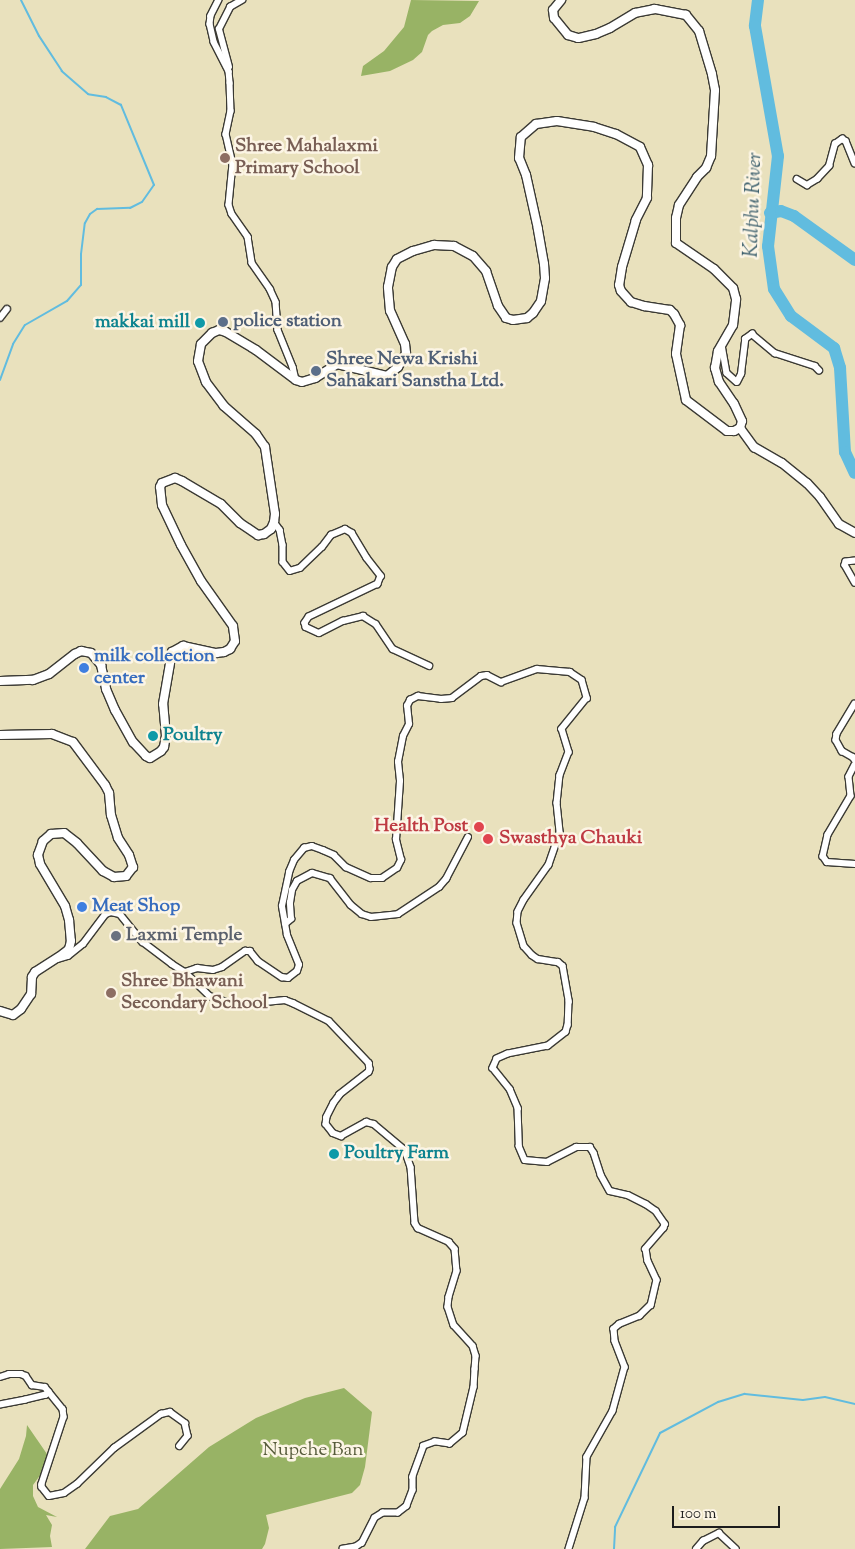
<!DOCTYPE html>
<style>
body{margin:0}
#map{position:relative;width:855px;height:1549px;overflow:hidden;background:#e9e1bd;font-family:"Sorts Mill Goudy",serif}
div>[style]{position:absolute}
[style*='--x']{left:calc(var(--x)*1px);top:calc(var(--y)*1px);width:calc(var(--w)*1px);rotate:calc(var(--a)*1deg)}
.built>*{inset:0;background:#d7d5b5}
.forest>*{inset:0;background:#98b365}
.stream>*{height:2px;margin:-1px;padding:0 1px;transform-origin:1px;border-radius:1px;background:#61bcdf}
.river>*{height:12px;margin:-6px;padding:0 6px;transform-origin:6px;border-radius:6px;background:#61bcdf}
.roads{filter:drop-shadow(1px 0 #3b3a34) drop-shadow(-1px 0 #3b3a34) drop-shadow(0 1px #3b3a34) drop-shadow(0 -1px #3b3a34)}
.minor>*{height:5.5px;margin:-2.75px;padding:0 2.75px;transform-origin:2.75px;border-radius:2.75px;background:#fff}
.tertiary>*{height:8px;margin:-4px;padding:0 4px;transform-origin:4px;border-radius:4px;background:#fff}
.dots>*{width:14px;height:14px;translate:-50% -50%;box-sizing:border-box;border:2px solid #fcf5e5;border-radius:50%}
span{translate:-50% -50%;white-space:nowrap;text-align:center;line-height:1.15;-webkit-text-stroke:5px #fcf5e5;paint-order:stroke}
.education-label{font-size:19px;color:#785e54;font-weight:700}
.left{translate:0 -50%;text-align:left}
.service-label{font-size:19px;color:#4e5e75;font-weight:700}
.culture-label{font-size:19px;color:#0d838f;font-weight:700}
.right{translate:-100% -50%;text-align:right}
.shop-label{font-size:19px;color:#366cbe;font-weight:700}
.health-label{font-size:19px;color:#be3a42;font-weight:700}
.worship-label{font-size:19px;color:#5b616d;font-weight:700}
.park-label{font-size:19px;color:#565b3a}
.water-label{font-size:20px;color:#385c6a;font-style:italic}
.scale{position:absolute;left:672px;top:1506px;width:108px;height:22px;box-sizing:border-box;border:2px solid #1c1c1c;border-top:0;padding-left:6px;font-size:15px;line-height:18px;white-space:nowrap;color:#1c1c1c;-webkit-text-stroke:4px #fcf5e5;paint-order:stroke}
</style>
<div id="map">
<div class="built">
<i style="clip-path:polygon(486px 831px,495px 835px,490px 847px,480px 843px)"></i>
</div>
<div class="forest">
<i style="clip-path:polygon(411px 0,479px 1px,470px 16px,460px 23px,443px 25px,432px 31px,428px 35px,422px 52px,413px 60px,390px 71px,361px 76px,363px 66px,384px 51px,404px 27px)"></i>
<i style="clip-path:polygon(344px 1388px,372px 1412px,365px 1467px,360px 1485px,352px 1493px,266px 1515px,269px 1528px,265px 1544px,262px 1549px,85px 1549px,110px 1516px,138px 1509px,209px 1447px,256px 1418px,305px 1398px)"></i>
<i style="clip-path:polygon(27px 1425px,47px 1454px,47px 1466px,33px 1485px,33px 1496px,38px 1507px,57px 1517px,46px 1515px,52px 1525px,50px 1536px,52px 1547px,0 1549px,0 1489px,19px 1459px,26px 1436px)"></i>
</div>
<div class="stream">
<i style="--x:0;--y:380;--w:38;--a:-70"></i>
<i style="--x:13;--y:344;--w:22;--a:-58"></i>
<i style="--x:25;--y:325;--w:48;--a:-29.7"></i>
<i style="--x:67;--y:301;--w:21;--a:-49"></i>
<i style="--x:81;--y:285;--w:31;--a:-90"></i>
<i style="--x:81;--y:254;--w:31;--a:-83"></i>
<i style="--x:85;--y:223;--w:10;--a:-61"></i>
<i style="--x:90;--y:214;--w:9;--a:-36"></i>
<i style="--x:97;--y:209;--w:33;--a:-2"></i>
<i style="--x:130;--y:208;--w:13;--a:-27"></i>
<i style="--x:142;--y:202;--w:21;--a:-55"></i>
<i style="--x:154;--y:185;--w:87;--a:-112.4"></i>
<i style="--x:121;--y:105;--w:17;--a:-152"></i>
<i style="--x:106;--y:97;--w:18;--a:-171"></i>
<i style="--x:88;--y:94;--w:35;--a:-139"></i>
<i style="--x:62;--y:71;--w:42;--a:-123.3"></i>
<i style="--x:39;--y:36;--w:40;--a:-116.6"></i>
<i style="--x:614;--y:1549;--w:22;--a:-87"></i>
<i style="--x:615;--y:1527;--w:104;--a:-64.4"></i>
<i style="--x:660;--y:1433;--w:66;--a:-28.1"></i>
<i style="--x:718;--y:1402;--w:28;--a:-17"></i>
<i style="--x:745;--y:1394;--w:58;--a:5.9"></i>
<i style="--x:803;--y:1400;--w:22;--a:-8"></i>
<i style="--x:825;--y:1397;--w:31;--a:13"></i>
</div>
<div class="river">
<i style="--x:758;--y:0;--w:26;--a:97"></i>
<i style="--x:755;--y:26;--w:132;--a:80"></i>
<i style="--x:778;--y:156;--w:91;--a:96.3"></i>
<i style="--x:768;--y:246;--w:43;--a:82.1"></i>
<i style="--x:774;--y:289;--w:32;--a:58"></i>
<i style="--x:791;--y:316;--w:54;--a:36.7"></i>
<i style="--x:834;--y:348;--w:21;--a:73"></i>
<i style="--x:840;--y:368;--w:84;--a:86.6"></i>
<i style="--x:845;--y:452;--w:23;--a:65"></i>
<i style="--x:770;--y:213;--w:11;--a:-10"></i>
<i style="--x:781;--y:211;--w:14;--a:21"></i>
<i style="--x:794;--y:216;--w:75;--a:35.8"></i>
</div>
<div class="roads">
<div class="minor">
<i style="--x:219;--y:0;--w:18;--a:117"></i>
<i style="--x:211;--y:16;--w:8;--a:97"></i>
<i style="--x:210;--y:24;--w:18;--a:77"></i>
<i style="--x:214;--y:42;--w:33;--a:63"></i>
<i style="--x:229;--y:71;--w:12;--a:85"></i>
<i style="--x:230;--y:83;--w:28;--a:88"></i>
<i style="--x:231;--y:111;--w:24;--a:102"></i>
<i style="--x:226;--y:134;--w:31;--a:77"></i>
<i style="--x:233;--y:164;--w:41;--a:95.6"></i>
<i style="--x:229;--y:205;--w:9;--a:72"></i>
<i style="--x:232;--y:214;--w:28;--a:55"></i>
<i style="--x:248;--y:237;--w:26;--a:81"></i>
<i style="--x:252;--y:263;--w:32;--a:55"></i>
<i style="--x:270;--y:289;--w:14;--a:65"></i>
<i style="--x:276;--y:302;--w:28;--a:86"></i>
<i style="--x:278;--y:330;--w:40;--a:68"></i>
<i style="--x:293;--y:367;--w:13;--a:77"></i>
<i style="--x:229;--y:67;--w:39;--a:-105"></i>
<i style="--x:219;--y:29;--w:25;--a:-63"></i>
<i style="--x:230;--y:7;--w:14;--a:-30"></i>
<i style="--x:797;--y:179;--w:12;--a:31"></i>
<i style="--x:807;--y:185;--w:12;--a:-31"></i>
<i style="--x:817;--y:179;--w:18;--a:-47"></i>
<i style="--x:829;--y:166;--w:23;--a:-75"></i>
<i style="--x:835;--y:144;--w:9;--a:-36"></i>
<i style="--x:842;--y:139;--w:4;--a:27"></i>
<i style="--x:846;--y:141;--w:24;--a:68"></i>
<i style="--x:0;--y:318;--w:11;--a:-52"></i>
<i style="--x:722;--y:345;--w:28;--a:80"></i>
<i style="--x:727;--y:373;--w:13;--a:42"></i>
<i style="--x:737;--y:382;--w:9;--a:-63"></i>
<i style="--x:741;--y:374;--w:35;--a:-83"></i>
<i style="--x:745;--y:339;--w:9;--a:-36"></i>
<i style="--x:752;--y:334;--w:30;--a:40"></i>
<i style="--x:775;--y:353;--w:42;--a:18"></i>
<i style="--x:815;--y:366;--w:6;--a:45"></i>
<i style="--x:274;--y:522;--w:10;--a:53"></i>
<i style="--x:280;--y:530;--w:15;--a:79"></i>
<i style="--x:283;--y:545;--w:17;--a:90"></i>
<i style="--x:283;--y:562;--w:11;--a:52"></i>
<i style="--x:290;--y:571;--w:10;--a:-17"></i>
<i style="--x:300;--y:568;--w:30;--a:-44"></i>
<i style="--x:322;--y:547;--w:15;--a:-53"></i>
<i style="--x:331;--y:535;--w:15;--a:-23"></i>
<i style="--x:345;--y:529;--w:8;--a:30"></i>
<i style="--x:352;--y:533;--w:29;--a:59"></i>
<i style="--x:367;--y:558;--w:23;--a:52"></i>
<i style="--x:381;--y:576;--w:9;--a:111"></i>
<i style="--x:378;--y:584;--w:76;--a:154.4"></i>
<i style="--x:309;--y:617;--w:7;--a:124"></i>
<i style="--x:305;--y:623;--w:4;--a:76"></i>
<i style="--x:306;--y:627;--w:14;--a:25"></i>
<i style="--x:319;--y:633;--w:27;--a:-27"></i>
<i style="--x:343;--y:621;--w:21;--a:-14"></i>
<i style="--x:363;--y:616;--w:15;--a:32"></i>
<i style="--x:376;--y:624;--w:30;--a:56"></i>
<i style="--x:393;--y:649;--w:40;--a:25"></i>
<i style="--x:855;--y:561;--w:9;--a:174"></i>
<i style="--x:846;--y:562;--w:3;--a:108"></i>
<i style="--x:845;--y:565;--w:20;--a:60"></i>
<i style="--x:855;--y:704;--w:35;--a:121"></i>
<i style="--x:837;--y:734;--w:6;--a:99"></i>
<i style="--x:836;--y:740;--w:13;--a:61"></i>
<i style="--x:842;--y:751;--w:13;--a:29"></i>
<i style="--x:853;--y:757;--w:4;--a:56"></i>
<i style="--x:855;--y:765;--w:13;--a:117"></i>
<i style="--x:849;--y:777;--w:19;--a:84"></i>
<i style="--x:851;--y:796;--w:45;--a:120.5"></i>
<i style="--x:828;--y:835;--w:22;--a:103"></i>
<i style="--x:823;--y:856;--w:7;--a:56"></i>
<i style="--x:827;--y:862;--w:28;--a:4"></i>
<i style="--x:285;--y:924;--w:8;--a:-40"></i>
<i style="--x:291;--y:919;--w:16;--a:-94"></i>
<i style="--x:290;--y:903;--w:13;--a:-81"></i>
<i style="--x:292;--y:890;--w:10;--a:-61"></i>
<i style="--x:297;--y:881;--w:17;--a:-28"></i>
<i style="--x:312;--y:873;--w:19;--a:16"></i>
<i style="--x:330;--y:878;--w:34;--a:52"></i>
<i style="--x:351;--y:905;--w:14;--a:39"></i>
<i style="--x:362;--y:914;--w:9;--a:18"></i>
<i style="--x:371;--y:917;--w:27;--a:-6"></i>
<i style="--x:398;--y:914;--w:49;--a:-33.4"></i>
<i style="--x:439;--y:887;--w:11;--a:-49"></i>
<i style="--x:446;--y:879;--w:47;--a:-62.4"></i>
<i style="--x:58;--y:959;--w:10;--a:-17"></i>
<i style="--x:68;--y:956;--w:19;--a:-39"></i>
<i style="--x:83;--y:944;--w:38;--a:-53"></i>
<i style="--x:106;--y:914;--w:5;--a:-22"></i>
<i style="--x:111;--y:912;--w:9;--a:13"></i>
<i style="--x:120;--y:914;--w:36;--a:51"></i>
<i style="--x:143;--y:942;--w:36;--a:37"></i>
<i style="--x:172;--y:964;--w:15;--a:32"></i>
<i style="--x:185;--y:972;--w:35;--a:44"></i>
<i style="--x:210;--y:996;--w:27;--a:20"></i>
<i style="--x:235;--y:1005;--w:50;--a:-5.7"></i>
<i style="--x:285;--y:1000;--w:9;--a:21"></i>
<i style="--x:293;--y:1003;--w:40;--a:26.6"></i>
<i style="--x:329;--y:1021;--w:58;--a:46.4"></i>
<i style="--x:369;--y:1063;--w:6;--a:81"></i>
<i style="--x:370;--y:1069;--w:3;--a:108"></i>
<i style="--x:369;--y:1072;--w:37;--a:142"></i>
<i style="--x:340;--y:1095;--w:10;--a:127"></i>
<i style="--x:334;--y:1103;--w:16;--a:117"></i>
<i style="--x:327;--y:1117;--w:7;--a:98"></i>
<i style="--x:326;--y:1124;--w:11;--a:52"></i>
<i style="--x:333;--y:1133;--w:9;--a:21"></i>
<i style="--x:341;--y:1136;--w:29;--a:-29"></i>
<i style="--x:366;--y:1122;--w:8;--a:14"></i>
<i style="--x:374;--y:1124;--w:40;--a:40"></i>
<i style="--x:405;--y:1150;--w:18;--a:71"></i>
<i style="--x:411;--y:1167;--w:56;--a:85.9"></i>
<i style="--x:415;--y:1223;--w:6;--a:59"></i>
<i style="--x:418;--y:1228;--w:34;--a:24"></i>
<i style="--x:449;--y:1242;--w:9;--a:49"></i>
<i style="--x:455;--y:1249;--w:22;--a:85"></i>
<i style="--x:457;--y:1271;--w:27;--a:107"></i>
<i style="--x:449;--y:1297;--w:10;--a:96"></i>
<i style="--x:448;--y:1307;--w:19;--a:72"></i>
<i style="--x:454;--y:1325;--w:28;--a:48"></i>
<i style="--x:473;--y:1346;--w:10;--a:73"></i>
<i style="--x:476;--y:1356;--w:13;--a:94"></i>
<i style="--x:475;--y:1369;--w:18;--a:93"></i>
<i style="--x:474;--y:1387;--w:47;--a:103.4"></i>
<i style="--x:463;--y:1433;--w:17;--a:140"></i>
<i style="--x:450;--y:1444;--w:15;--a:-172"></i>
<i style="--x:435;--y:1442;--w:12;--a:160"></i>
<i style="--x:424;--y:1446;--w:33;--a:110"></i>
<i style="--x:413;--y:1477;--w:13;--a:90"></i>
<i style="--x:413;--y:1490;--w:17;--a:111"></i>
<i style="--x:407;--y:1506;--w:11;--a:142"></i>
<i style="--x:398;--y:1513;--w:15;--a:180"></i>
<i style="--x:383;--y:1513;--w:9;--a:148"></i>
<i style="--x:375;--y:1518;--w:28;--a:117"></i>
<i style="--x:362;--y:1543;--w:7;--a:146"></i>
<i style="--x:356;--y:1547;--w:13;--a:171"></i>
<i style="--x:185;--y:972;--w:13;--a:-18"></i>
<i style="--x:197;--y:968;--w:16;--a:7"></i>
<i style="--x:213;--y:970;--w:9;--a:-18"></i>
<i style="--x:222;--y:967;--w:28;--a:-35"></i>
<i style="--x:245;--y:951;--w:5;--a:0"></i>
<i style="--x:250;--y:951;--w:13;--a:51"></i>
<i style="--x:258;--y:961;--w:29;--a:34"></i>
<i style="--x:282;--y:977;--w:6;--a:9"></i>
<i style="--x:288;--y:978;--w:11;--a:-38"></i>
<i style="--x:297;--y:971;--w:6;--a:-72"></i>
<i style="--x:299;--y:965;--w:32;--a:-112"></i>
<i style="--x:287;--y:935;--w:29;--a:-100"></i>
<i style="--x:282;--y:906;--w:35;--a:-78"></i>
<i style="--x:289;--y:872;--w:13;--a:-67"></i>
<i style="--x:294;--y:860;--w:16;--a:-50"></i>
<i style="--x:304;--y:848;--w:8;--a:-14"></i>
<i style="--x:312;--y:846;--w:12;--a:20"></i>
<i style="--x:323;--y:850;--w:12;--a:24"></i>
<i style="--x:334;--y:855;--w:17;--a:45"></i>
<i style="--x:346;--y:867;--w:27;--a:24"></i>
<i style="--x:371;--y:878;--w:11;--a:0"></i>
<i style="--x:382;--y:878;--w:18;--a:-34"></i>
<i style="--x:397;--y:868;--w:9;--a:-63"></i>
<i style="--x:401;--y:860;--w:21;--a:-104"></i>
<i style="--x:396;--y:840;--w:59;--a:-86.1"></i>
<i style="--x:400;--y:781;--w:19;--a:-96"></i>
<i style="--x:398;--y:762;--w:26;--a:-79"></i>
<i style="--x:403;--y:736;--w:13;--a:-63"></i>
<i style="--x:409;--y:724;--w:18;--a:-96"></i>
<i style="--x:407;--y:706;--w:7;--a:-63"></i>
<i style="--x:410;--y:700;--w:9;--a:-27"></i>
<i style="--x:418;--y:696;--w:23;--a:7"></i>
<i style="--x:441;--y:699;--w:11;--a:-5"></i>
<i style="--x:452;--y:698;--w:36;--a:-37"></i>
<i style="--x:481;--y:676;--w:6;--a:-9"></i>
<i style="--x:487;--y:675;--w:16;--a:27"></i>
<i style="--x:501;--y:682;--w:38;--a:-20"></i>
<i style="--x:537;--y:669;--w:33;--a:5"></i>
<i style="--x:570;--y:672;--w:14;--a:34"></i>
<i style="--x:582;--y:680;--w:19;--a:74"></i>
<i style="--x:587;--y:698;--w:40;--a:129"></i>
<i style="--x:562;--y:729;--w:24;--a:73"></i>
<i style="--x:569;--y:752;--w:25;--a:111"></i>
<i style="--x:560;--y:775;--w:28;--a:96"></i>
<i style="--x:557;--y:803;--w:30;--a:84"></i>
<i style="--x:560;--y:833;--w:34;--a:109"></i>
<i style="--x:549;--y:865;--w:43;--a:125.5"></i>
<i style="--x:524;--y:900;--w:13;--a:117"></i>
<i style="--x:518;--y:912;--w:11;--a:95"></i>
<i style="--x:517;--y:923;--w:24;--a:73"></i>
<i style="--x:524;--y:946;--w:12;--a:48"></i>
<i style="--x:532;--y:955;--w:7;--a:34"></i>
<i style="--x:538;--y:959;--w:20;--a:9"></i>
<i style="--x:558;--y:962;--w:6;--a:39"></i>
<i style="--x:563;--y:966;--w:36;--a:80"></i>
<i style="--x:569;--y:1001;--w:24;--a:92"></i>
<i style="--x:568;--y:1025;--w:7;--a:106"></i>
<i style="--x:566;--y:1032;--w:23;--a:142"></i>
<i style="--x:548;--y:1046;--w:41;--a:168.7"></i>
<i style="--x:508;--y:1054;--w:12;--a:156"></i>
<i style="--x:497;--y:1059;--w:10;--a:114"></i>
<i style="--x:493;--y:1068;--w:27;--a:51"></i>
<i style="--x:510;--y:1089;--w:21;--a:67"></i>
<i style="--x:518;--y:1108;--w:38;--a:88"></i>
<i style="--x:519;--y:1146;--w:15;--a:67"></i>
<i style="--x:525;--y:1160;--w:22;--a:5"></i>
<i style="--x:547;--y:1162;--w:33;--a:-27"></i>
<i style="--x:576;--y:1147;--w:14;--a:0"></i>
<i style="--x:590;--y:1147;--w:7;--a:56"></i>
<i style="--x:594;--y:1153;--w:23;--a:72"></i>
<i style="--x:601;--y:1175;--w:18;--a:61"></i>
<i style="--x:610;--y:1191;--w:18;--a:13"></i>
<i style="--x:628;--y:1195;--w:20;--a:27"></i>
<i style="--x:646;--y:1204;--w:12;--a:35"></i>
<i style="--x:656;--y:1211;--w:16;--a:55"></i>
<i style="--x:665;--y:1224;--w:4;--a:104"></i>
<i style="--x:664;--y:1228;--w:28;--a:131"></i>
<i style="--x:646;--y:1249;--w:12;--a:81"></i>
<i style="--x:648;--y:1261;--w:21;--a:65"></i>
<i style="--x:657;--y:1280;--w:26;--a:103"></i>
<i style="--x:651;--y:1305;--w:16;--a:135"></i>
<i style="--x:640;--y:1316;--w:22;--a:158"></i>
<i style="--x:620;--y:1324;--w:8;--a:140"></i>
<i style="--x:614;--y:1329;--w:12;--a:85"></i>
<i style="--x:615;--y:1341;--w:28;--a:69"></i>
<i style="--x:625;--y:1367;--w:46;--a:105.3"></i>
<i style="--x:613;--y:1411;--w:53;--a:119.5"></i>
<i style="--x:587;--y:1457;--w:41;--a:92.8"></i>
<i style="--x:585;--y:1498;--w:53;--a:107.4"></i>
<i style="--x:0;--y:1377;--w:9;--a:-18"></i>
<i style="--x:9;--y:1374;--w:12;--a:0"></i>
<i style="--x:21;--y:1374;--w:5;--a:22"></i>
<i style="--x:26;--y:1376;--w:11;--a:56"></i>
<i style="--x:32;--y:1385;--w:13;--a:9"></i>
<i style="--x:45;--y:1387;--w:6;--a:51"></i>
<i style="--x:49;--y:1392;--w:4;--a:135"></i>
<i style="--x:46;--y:1395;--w:21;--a:166"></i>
<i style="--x:26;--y:1400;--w:26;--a:169"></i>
<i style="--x:49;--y:1392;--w:22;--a:51"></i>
<i style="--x:63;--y:1409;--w:8;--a:83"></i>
<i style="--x:64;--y:1417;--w:71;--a:108.2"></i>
<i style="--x:42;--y:1484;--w:3;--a:90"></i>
<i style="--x:42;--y:1487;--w:11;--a:52"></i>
<i style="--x:49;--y:1496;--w:15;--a:-11"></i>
<i style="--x:64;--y:1493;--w:16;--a:-35"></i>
<i style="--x:77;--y:1484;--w:52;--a:-44.2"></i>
<i style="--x:114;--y:1448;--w:58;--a:-35.9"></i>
<i style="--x:161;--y:1414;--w:9;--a:-13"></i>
<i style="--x:170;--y:1412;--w:19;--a:36"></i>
<i style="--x:185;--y:1423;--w:13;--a:77"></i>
<i style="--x:188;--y:1436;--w:13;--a:129"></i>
<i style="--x:696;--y:1549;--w:11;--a:-49"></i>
<i style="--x:703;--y:1541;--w:18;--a:-27"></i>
<i style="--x:719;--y:1533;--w:23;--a:43"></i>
</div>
<div class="tertiary">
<i style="--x:740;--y:428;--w:24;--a:54"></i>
<i style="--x:754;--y:447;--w:32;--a:30"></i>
<i style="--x:782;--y:463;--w:32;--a:39"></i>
<i style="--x:807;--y:483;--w:19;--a:47"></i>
<i style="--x:820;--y:497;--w:33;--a:55"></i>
<i style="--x:839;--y:524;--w:18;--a:29"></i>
<i style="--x:0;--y:681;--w:33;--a:-2"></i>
<i style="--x:33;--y:680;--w:17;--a:-21"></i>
<i style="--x:49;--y:674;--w:33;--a:-38"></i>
<i style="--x:75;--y:654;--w:7;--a:-27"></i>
<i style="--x:81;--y:651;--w:10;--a:11"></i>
<i style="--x:91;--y:653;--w:16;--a:50"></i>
<i style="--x:101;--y:665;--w:25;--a:78"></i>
<i style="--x:106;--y:689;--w:23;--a:67"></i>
<i style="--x:115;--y:710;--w:37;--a:61"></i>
<i style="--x:133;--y:742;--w:19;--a:47"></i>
<i style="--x:146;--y:756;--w:4;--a:27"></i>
<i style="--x:150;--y:758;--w:13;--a:-32"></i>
<i style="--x:161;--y:751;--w:5;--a:-53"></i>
<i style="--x:164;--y:747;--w:11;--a:-80"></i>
<i style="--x:166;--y:736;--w:32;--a:-95"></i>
<i style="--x:163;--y:704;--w:53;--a:-80.2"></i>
<i style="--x:172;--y:652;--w:13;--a:-29"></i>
<i style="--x:183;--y:646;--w:34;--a:12"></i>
<i style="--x:216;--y:653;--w:8;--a:-7"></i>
<i style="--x:224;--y:652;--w:7;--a:-27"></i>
<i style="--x:230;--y:649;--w:9;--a:-58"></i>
<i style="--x:235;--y:641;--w:15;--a:-98"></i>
<i style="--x:233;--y:626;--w:55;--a:-125.4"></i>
<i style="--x:201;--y:581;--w:41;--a:-119.1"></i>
<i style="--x:181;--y:545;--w:44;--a:-115.4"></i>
<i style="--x:162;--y:505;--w:18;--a:-96"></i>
<i style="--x:160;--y:487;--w:4;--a:-63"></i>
<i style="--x:162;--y:483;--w:14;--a:-21"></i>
<i style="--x:175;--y:478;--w:8;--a:23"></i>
<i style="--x:182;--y:481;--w:45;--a:30.5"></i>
<i style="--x:221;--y:504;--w:27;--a:45"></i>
<i style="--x:240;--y:523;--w:22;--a:34"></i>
<i style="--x:258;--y:535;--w:6;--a:-9"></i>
<i style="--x:264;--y:534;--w:9;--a:-36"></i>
<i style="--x:271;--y:529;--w:8;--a:-67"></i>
<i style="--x:274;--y:522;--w:8;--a:-83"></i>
<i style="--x:275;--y:514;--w:68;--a:-98.5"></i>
<i style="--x:265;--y:447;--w:16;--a:-125"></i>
<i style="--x:256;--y:434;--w:43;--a:-138.8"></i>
<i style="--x:224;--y:406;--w:30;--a:-127"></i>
<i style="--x:206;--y:382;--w:22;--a:-111"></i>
<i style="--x:198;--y:361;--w:17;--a:-80"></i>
<i style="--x:201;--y:344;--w:16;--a:-45"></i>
<i style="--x:212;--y:333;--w:8;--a:-23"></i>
<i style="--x:219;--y:330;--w:7;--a:16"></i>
<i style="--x:226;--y:332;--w:35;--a:31"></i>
<i style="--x:256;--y:350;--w:50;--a:36.9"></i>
<i style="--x:296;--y:380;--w:6;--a:18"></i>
<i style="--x:302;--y:382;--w:14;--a:-17"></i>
<i style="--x:315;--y:378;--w:26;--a:-32"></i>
<i style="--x:337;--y:364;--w:51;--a:13.5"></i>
<i style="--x:387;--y:376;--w:14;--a:-39"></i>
<i style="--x:398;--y:367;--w:16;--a:-60"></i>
<i style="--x:406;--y:353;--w:9;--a:-96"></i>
<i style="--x:405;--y:344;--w:36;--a:-114"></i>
<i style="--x:390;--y:311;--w:24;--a:-95"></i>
<i style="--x:388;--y:287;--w:20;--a:-79"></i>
<i style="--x:392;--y:267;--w:9;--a:-58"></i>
<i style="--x:397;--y:259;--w:18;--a:-27"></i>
<i style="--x:413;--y:251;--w:22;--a:-16"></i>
<i style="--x:434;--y:245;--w:20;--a:3"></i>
<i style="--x:454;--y:246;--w:21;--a:28"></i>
<i style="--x:473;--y:256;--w:20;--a:49"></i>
<i style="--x:486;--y:271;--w:37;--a:71"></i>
<i style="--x:498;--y:306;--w:14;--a:56"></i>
<i style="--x:506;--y:318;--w:7;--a:16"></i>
<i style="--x:513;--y:320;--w:14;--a:-8"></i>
<i style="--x:527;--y:318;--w:8;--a:-40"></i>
<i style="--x:533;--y:313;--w:14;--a:-56"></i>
<i style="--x:541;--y:301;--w:23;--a:-80"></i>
<i style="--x:545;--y:278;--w:14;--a:-94"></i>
<i style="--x:544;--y:264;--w:36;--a:-100"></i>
<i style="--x:538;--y:229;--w:55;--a:-102.5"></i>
<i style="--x:526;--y:175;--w:18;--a:-112"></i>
<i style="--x:519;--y:158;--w:21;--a:-85"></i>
<i style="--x:521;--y:137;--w:20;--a:-41"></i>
<i style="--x:536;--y:124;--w:21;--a:-8"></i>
<i style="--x:557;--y:121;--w:37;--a:9"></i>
<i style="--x:594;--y:127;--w:23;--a:18"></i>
<i style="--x:616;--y:134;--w:27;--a:28"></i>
<i style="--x:640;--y:147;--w:20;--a:66"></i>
<i style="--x:648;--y:165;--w:33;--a:92"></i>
<i style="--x:647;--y:198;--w:25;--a:117"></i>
<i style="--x:636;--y:220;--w:49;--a:106.6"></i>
<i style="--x:622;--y:267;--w:18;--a:99"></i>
<i style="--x:619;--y:285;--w:6;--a:72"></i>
<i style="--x:621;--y:291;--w:15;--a:48"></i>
<i style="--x:631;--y:302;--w:14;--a:17"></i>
<i style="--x:644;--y:306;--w:26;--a:9"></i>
<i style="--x:670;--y:310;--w:6;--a:45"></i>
<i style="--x:674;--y:314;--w:13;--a:61"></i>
<i style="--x:680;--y:325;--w:29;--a:98"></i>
<i style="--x:676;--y:354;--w:47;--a:77.7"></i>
<i style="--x:686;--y:400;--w:51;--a:37.1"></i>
<i style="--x:727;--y:431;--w:7;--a:0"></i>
<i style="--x:734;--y:431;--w:7;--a:-27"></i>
<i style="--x:740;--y:428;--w:7;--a:-74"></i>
<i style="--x:742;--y:421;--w:19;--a:-115"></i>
<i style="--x:734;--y:404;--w:27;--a:-124"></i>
<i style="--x:719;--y:382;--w:15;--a:-106"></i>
<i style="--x:715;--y:368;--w:17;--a:-80"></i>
<i style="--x:718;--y:351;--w:30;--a:-60"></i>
<i style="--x:733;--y:325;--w:26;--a:-83"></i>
<i style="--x:736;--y:299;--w:11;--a:-105"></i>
<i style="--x:733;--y:288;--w:27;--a:-135"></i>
<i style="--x:714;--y:269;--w:46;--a:-145.6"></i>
<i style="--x:676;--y:243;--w:25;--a:-90"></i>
<i style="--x:676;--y:218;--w:13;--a:-77"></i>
<i style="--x:679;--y:205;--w:33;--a:-57"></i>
<i style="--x:697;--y:177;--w:13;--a:-45"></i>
<i style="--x:706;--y:168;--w:13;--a:-67"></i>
<i style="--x:711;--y:156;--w:66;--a:-86.5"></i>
<i style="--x:715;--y:90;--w:16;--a:-101"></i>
<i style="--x:712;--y:74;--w:45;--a:-106.8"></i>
<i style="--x:699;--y:31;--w:21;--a:-129"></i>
<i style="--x:686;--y:15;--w:32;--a:-169"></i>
<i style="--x:655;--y:9;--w:20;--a:169"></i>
<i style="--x:635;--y:13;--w:29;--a:149"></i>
<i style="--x:610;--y:28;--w:15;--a:157"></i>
<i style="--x:596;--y:34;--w:18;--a:167"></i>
<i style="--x:578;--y:38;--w:10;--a:-163"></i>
<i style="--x:568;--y:35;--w:22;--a:-129"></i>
<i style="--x:554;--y:18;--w:8;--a:-97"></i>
<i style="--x:553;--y:10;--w:13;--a:-51"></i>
<i style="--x:0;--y:735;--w:52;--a:-1.1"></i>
<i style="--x:52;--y:734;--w:22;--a:21"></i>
<i style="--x:73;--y:742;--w:54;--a:53.3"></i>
<i style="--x:105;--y:785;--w:9;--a:63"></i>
<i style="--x:109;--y:793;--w:22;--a:85"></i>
<i style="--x:111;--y:815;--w:24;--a:73"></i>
<i style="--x:118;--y:838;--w:20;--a:57"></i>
<i style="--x:129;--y:855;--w:13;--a:72"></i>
<i style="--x:133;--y:867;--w:11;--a:128"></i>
<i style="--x:126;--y:876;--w:12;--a:175"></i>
<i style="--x:114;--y:877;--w:13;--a:-151"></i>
<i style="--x:103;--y:871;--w:38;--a:-133"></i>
<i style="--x:77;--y:843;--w:16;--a:-142"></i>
<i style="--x:64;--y:833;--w:13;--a:176"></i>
<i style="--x:51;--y:834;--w:11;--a:139"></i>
<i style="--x:43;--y:841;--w:15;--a:110"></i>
<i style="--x:38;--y:855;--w:9;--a:77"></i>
<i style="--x:40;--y:864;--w:49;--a:59.2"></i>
<i style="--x:65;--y:906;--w:15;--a:74"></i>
<i style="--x:69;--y:920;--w:21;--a:85"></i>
<i style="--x:71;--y:941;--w:8;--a:104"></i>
<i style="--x:69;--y:949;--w:8;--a:140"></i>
<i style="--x:63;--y:954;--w:33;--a:147"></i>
<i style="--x:35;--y:972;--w:6;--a:121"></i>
<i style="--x:32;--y:977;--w:17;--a:93"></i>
<i style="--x:31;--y:994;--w:18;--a:124"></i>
<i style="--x:21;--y:1009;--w:10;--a:143"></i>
<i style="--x:13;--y:1015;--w:14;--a:-163"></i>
</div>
</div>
<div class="dots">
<i style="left:225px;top:158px;background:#8d6e63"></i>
<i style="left:223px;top:322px;background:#5c6f8a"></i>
<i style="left:200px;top:323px;background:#0f9aa8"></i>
<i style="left:316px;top:371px;background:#5c6f8a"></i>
<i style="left:84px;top:668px;background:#3f7fe0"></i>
<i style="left:153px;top:736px;background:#0f9aa8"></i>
<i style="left:479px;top:827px;background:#e0444e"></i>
<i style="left:488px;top:839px;background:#e0444e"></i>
<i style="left:82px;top:907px;background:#3f7fe0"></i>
<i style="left:116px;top:936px;background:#6b7280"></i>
<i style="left:111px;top:993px;background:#8d6e63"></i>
<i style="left:334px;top:1154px;background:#0f9aa8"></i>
</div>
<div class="education-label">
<span class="left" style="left:235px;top:158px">Shree Mahalaxmi<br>Primary School</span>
<span class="left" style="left:121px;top:993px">Shree Bhawani<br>Secondary School</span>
</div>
<div class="service-label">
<span class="left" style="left:233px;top:322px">police station</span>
<span class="left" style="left:326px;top:371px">Shree Newa Krishi<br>Sahakari Sanstha Ltd.</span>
</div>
<div class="culture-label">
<span class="right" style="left:190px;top:323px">makkai mill</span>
<span class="left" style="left:163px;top:736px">Poultry</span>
<span class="left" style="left:344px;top:1154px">Poultry Farm</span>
</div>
<div class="shop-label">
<span class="left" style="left:94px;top:668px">milk collection<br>center</span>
<span class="left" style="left:92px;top:907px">Meat Shop</span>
</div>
<div class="health-label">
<span class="right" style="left:468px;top:827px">Health Post</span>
<span class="left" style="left:499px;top:839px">Swasthya Chauki</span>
</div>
<div class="worship-label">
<span class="left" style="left:126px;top:936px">Laxmi Temple</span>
</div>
<div class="park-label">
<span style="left:313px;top:1451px">Nupche Ban</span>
</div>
<div class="water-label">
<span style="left:754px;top:205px;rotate:-88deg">Kalphu River</span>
</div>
<div class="scale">100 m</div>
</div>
